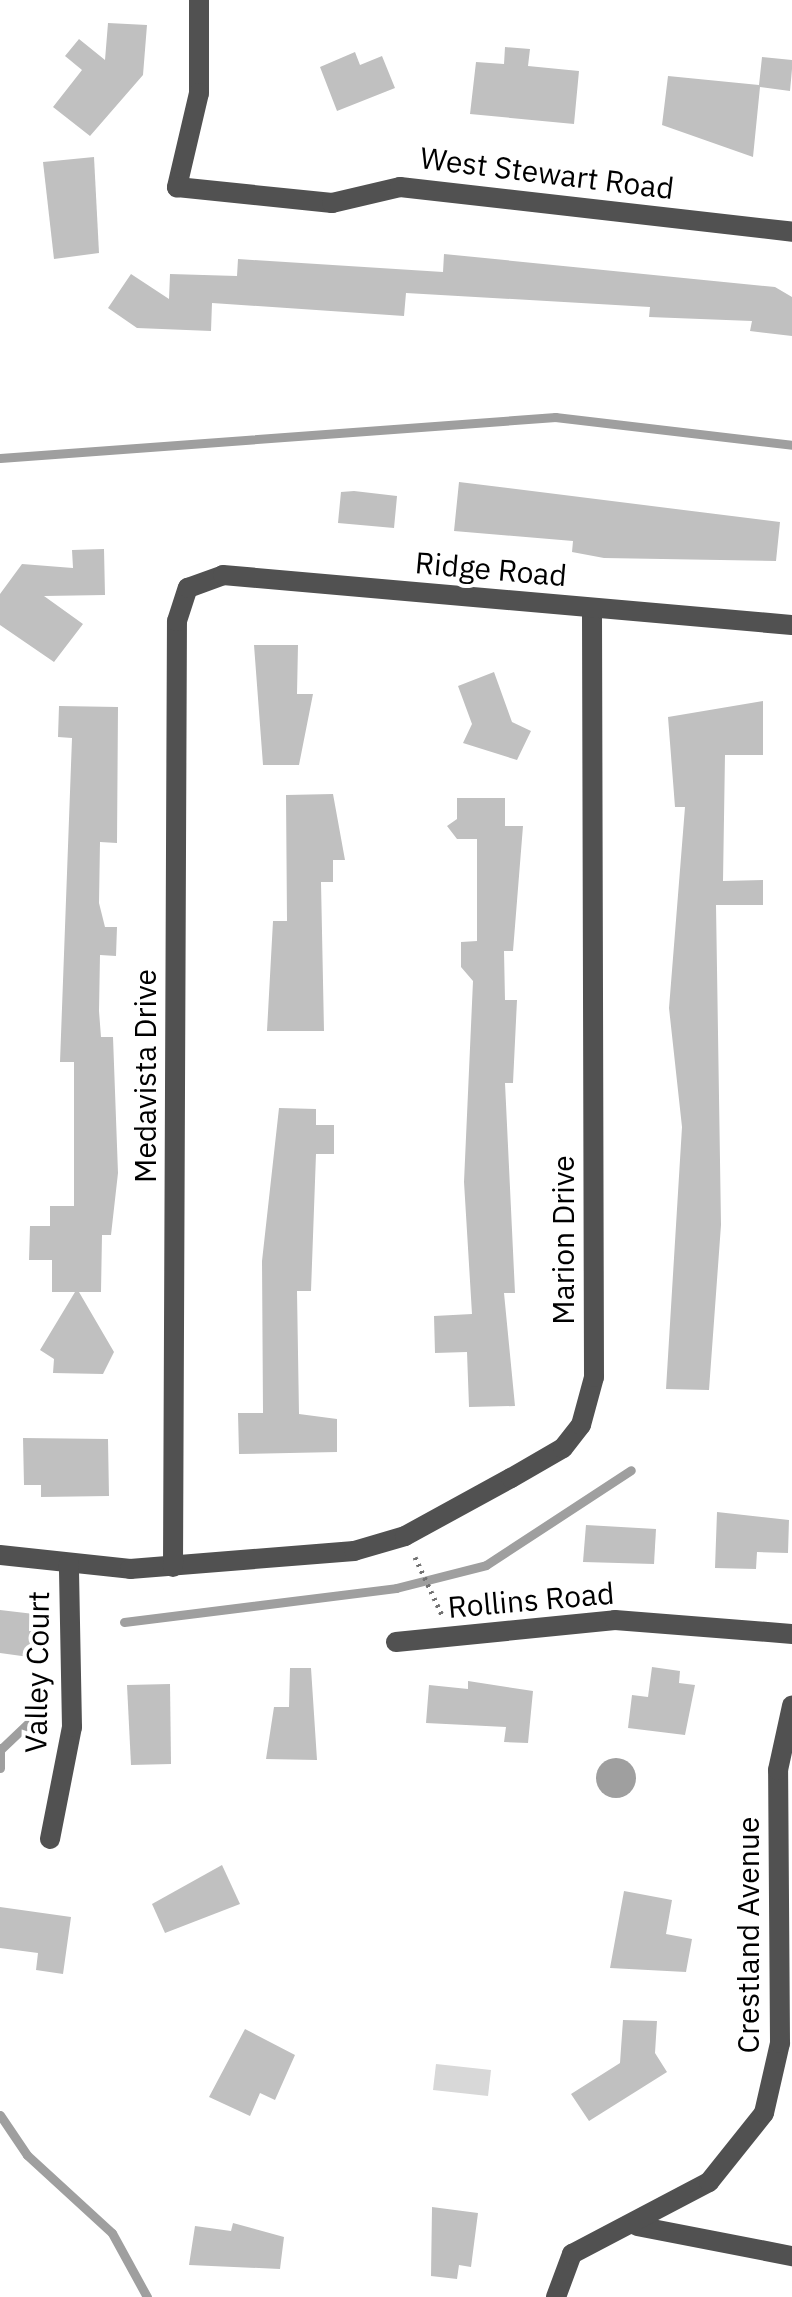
<!DOCTYPE html>
<style>
body{margin:0}
#map{position:relative;width:792px;height:2297px;overflow:hidden;background:#fff;font-family:"IBM Plex Sans",sans-serif}
div>[style]{position:absolute}
[style*='--x']{left:calc(var(--x)*1px);top:calc(var(--y)*1px);width:calc(var(--w)*1px);rotate:calc(var(--a)*1deg)}
.green>*{inset:0;background:#d8d8d8}
.water>*{inset:0;background:#9f9f9f}
.round{border-radius:50%}
.stream>*{height:9px;margin:-4.5px;padding:0 4.5px;transform-origin:4.5px;border-radius:4.5px;background:#9f9f9f}
.building>*{inset:0;background:#c0c0c0}
.path>*{height:5px;margin-top:-2.5px;transform-origin:0;background:repeating-linear-gradient(90deg,#737373 0 2.5px,transparent 0 7.5px)}
.street>*{height:20px;margin:-10px;padding:0 10px;transform-origin:10px;border-radius:10px;background:#515151}
span{translate:-50% -50%;white-space:nowrap;text-align:center;line-height:1.15;-webkit-text-stroke:8px #fff;paint-order:stroke}
.street-label{font-size:30px;color:#000}
</style>
<div id="map">
<div class="green">
<i style="clip-path:polygon(436px 2064px,491px 2070px,488px 2096px,433px 2090px)"></i>
</div>
<div class="water">
<i class="round" style="left:596px;top:1758px;width:40px;height:40px"></i>
</div>
<div class="stream">
<i style="--x:0;--y:458;--w:557;--a:-4.22"></i>
<i style="--x:555;--y:417;--w:239;--a:6.7"></i>
<i style="--x:124;--y:1622;--w:274;--a:-7.1"></i>
<i style="--x:396;--y:1588;--w:93;--a:-14.3"></i>
<i style="--x:486;--y:1565;--w:173;--a:-33.2"></i>
<i style="--x:0;--y:1748;--w:20;--a:90"></i>
<i style="--x:1;--y:1749;--w:54;--a:-43.5"></i>
<i style="--x:0;--y:2115;--w:48;--a:56"></i>
<i style="--x:27;--y:2155;--w:115;--a:42.5"></i>
<i style="--x:112;--y:2233;--w:73;--a:61.3"></i>
</div>
<div class="building">
<i style="clip-path:polygon(108px 23px,147px 25px,143px 75px,90px 136px,53px 107px,82px 70px,65px 56px,79px 39px,105px 60px)"></i>
<i style="clip-path:polygon(505px 47px,530px 49px,528px 66px,579px 71px,574px 124px,470px 114px,476px 62px,504px 64px)"></i>
<i style="clip-path:polygon(355px 52px,360px 65px,382px 56px,395px 88px,337px 111px,320px 67px)"></i>
<i style="clip-path:polygon(762px 57px,792px 60px,792px 69px,790px 91px,760px 87px,753px 157px,662px 125px,668px 76px,759px 85px)"></i>
<i style="clip-path:polygon(94px 157px,99px 253px,54px 259px,43px 162px)"></i>
<i style="clip-path:polygon(444px 254px,775px 287px,792px 297px,792px 336px,750px 331px,752px 321px,649px 317px,650px 307px,406px 293px,404px 316px,212px 303px,211px 331px,137px 328px,108px 308px,131px 274px,169px 299px,170px 274px,237px 276px,238px 259px,443px 272px)"></i>
<i style="clip-path:polygon(459px 482px,780px 522px,776px 561px,604px 558px,572px 552px,573px 541px,454px 531px)"></i>
<i style="clip-path:polygon(354px 491px,397px 496px,394px 528px,338px 523px,341px 492px)"></i>
<i style="clip-path:polygon(104px 549px,105px 595px,44px 596px,83px 624px,54px 662px,0 625px,0 594px,22px 564px,73px 568px,72px 550px)"></i>
<i style="clip-path:polygon(254px 645px,298px 645px,297px 694px,313px 694px,299px 765px,263px 765px)"></i>
<i style="clip-path:polygon(494px 672px,512px 722px,531px 731px,517px 760px,463px 743px,472px 724px,458px 686px)"></i>
<i style="clip-path:polygon(763px 701px,763px 755px,725px 755px,723px 881px,763px 880px,763px 905px,716px 905px,721px 1225px,709px 1390px,666px 1389px,682px 1127px,669px 1008px,685px 807px,675px 807px,668px 717px)"></i>
<i style="clip-path:polygon(59px 706px,118px 707px,117px 843px,100px 842px,99px 903px,105px 927px,117px 927px,116px 956px,100px 955px,99px 1011px,101px 1037px,113px 1037px,118px 1173px,111px 1235px,102px 1235px,101px 1292px,79px 1292px,114px 1352px,103px 1374px,53px 1373px,54px 1359px,40px 1350px,75px 1292px,52px 1292px,52px 1260px,29px 1260px,30px 1226px,50px 1226px,50px 1206px,74px 1206px,74px 1062px,60px 1062px,72px 738px,58px 737px)"></i>
<i style="clip-path:polygon(333px 794px,345px 860px,333px 860px,333px 882px,321px 882px,324px 1031px,267px 1031px,273px 921px,287px 921px,286px 795px)"></i>
<i style="clip-path:polygon(457px 798px,505px 798px,505px 826px,523px 826px,513px 951px,504px 951px,505px 1000px,517px 1000px,513px 1083px,505px 1083px,515px 1293px,504px 1293px,515px 1406px,469px 1407px,467px 1352px,435px 1353px,434px 1316px,472px 1314px,464px 1182px,473px 981px,461px 967px,461px 942px,477px 941px,477px 839px,457px 839px,447px 826px,457px 819px)"></i>
<i style="clip-path:polygon(279px 1108px,316px 1109px,316px 1125px,334px 1125px,334px 1154px,316px 1154px,311px 1291px,297px 1291px,299px 1414px,337px 1419px,337px 1452px,239px 1454px,238px 1413px,263px 1413px,262px 1261px)"></i>
<i style="clip-path:polygon(23px 1438px,108px 1439px,109px 1496px,41px 1497px,41px 1485px,24px 1485px)"></i>
<i style="clip-path:polygon(717px 1512px,789px 1520px,788px 1553px,757px 1552px,756px 1569px,715px 1568px)"></i>
<i style="clip-path:polygon(586px 1525px,656px 1529px,654px 1564px,583px 1562px)"></i>
<i style="clip-path:polygon(0 1610px,34px 1614px,29px 1657px,0 1653px)"></i>
<i style="clip-path:polygon(652px 1667px,680px 1671px,679px 1683px,695px 1685px,685px 1735px,628px 1728px,632px 1695px,648px 1697px)"></i>
<i style="clip-path:polygon(290px 1668px,311px 1668px,317px 1760px,266px 1759px,274px 1707px,289px 1707px)"></i>
<i style="clip-path:polygon(468px 1681px,533px 1691px,528px 1743px,504px 1742px,506px 1727px,426px 1723px,429px 1685px,468px 1689px)"></i>
<i style="clip-path:polygon(170px 1684px,171px 1764px,131px 1765px,127px 1685px)"></i>
<i style="clip-path:polygon(222px 1865px,240px 1904px,165px 1933px,152px 1904px)"></i>
<i style="clip-path:polygon(624px 1891px,672px 1900px,666px 1934px,692px 1939px,686px 1972px,610px 1968px)"></i>
<i style="clip-path:polygon(0 1907px,71px 1917px,63px 1974px,36px 1970px,38px 1953px,0 1948px)"></i>
<i style="clip-path:polygon(623px 2020px,657px 2021px,655px 2053px,667px 2072px,589px 2121px,571px 2094px,620px 2063px)"></i>
<i style="clip-path:polygon(245px 2029px,295px 2055px,275px 2100px,260px 2093px,250px 2116px,209px 2097px)"></i>
<i style="clip-path:polygon(432px 2207px,478px 2213px,471px 2267px,459px 2265px,457px 2279px,431px 2276px)"></i>
<i style="clip-path:polygon(233px 2223px,284px 2237px,280px 2269px,189px 2265px,195px 2226px,231px 2231px)"></i>
</div>
<div class="path">
<i style="--x:415;--y:1557;--w:64;--a:65"></i>
</div>
<div class="street">
<i style="--x:199;--y:0;--w:93;--a:90"></i>
<i style="--x:199;--y:93;--w:97;--a:103.2"></i>
<i style="--x:177;--y:187;--w:156;--a:5.9"></i>
<i style="--x:332;--y:203;--w:70;--a:-13.2"></i>
<i style="--x:400;--y:187;--w:395;--a:6.5"></i>
<i style="--x:0;--y:1555;--w:131;--a:6.1"></i>
<i style="--x:130;--y:1569;--w:225;--a:-4.6"></i>
<i style="--x:354;--y:1551;--w:53;--a:-16.4"></i>
<i style="--x:405;--y:1536;--w:121;--a:-28.7"></i>
<i style="--x:511;--y:1478;--w:60;--a:-30"></i>
<i style="--x:563;--y:1448;--w:29;--a:-52"></i>
<i style="--x:581;--y:1425;--w:50;--a:-74.8"></i>
<i style="--x:594;--y:1377;--w:769;--a:-90.15"></i>
<i style="--x:173;--y:1567;--w:946;--a:-89.76"></i>
<i style="--x:177;--y:621;--w:35;--a:-72"></i>
<i style="--x:188;--y:588;--w:37;--a:-20"></i>
<i style="--x:223;--y:575;--w:571;--a:5.02"></i>
<i style="--x:396;--y:1642;--w:220;--a:-5.7"></i>
<i style="--x:615;--y:1620;--w:178;--a:4.5"></i>
<i style="--x:50;--y:1839;--w:114;--a:-78.9"></i>
<i style="--x:72;--y:1727;--w:163;--a:-91.1"></i>
<i style="--x:637;--y:2226;--w:158;--a:11"></i>
<i style="--x:556;--y:2297;--w:46;--a:-69.6"></i>
<i style="--x:572;--y:2254;--w:155;--a:-27.7"></i>
<i style="--x:709;--y:2182;--w:88;--a:-51.4"></i>
<i style="--x:764;--y:2113;--w:72;--a:-77.1"></i>
<i style="--x:780;--y:2043;--w:273;--a:-90.4"></i>
<i style="--x:778;--y:1770;--w:66;--a:-77.7"></i>
</div>
<div class="street-label">
<span style="left:547px;top:173px;rotate:7deg">West Stewart Road</span>
<span style="left:491px;top:569px;rotate:5deg">Ridge Road</span>
<span style="left:145px;top:1076px;rotate:-90deg">Medavista Drive</span>
<span style="left:563px;top:1240px;rotate:-90deg">Marion Drive</span>
<span style="left:531px;top:1600px;rotate:-5deg">Rollins Road</span>
<span style="left:37px;top:1672px;rotate:-89deg">Valley Court</span>
<span style="left:748px;top:1935px;rotate:-90deg">Crestland Avenue</span>
</div>
</div>
